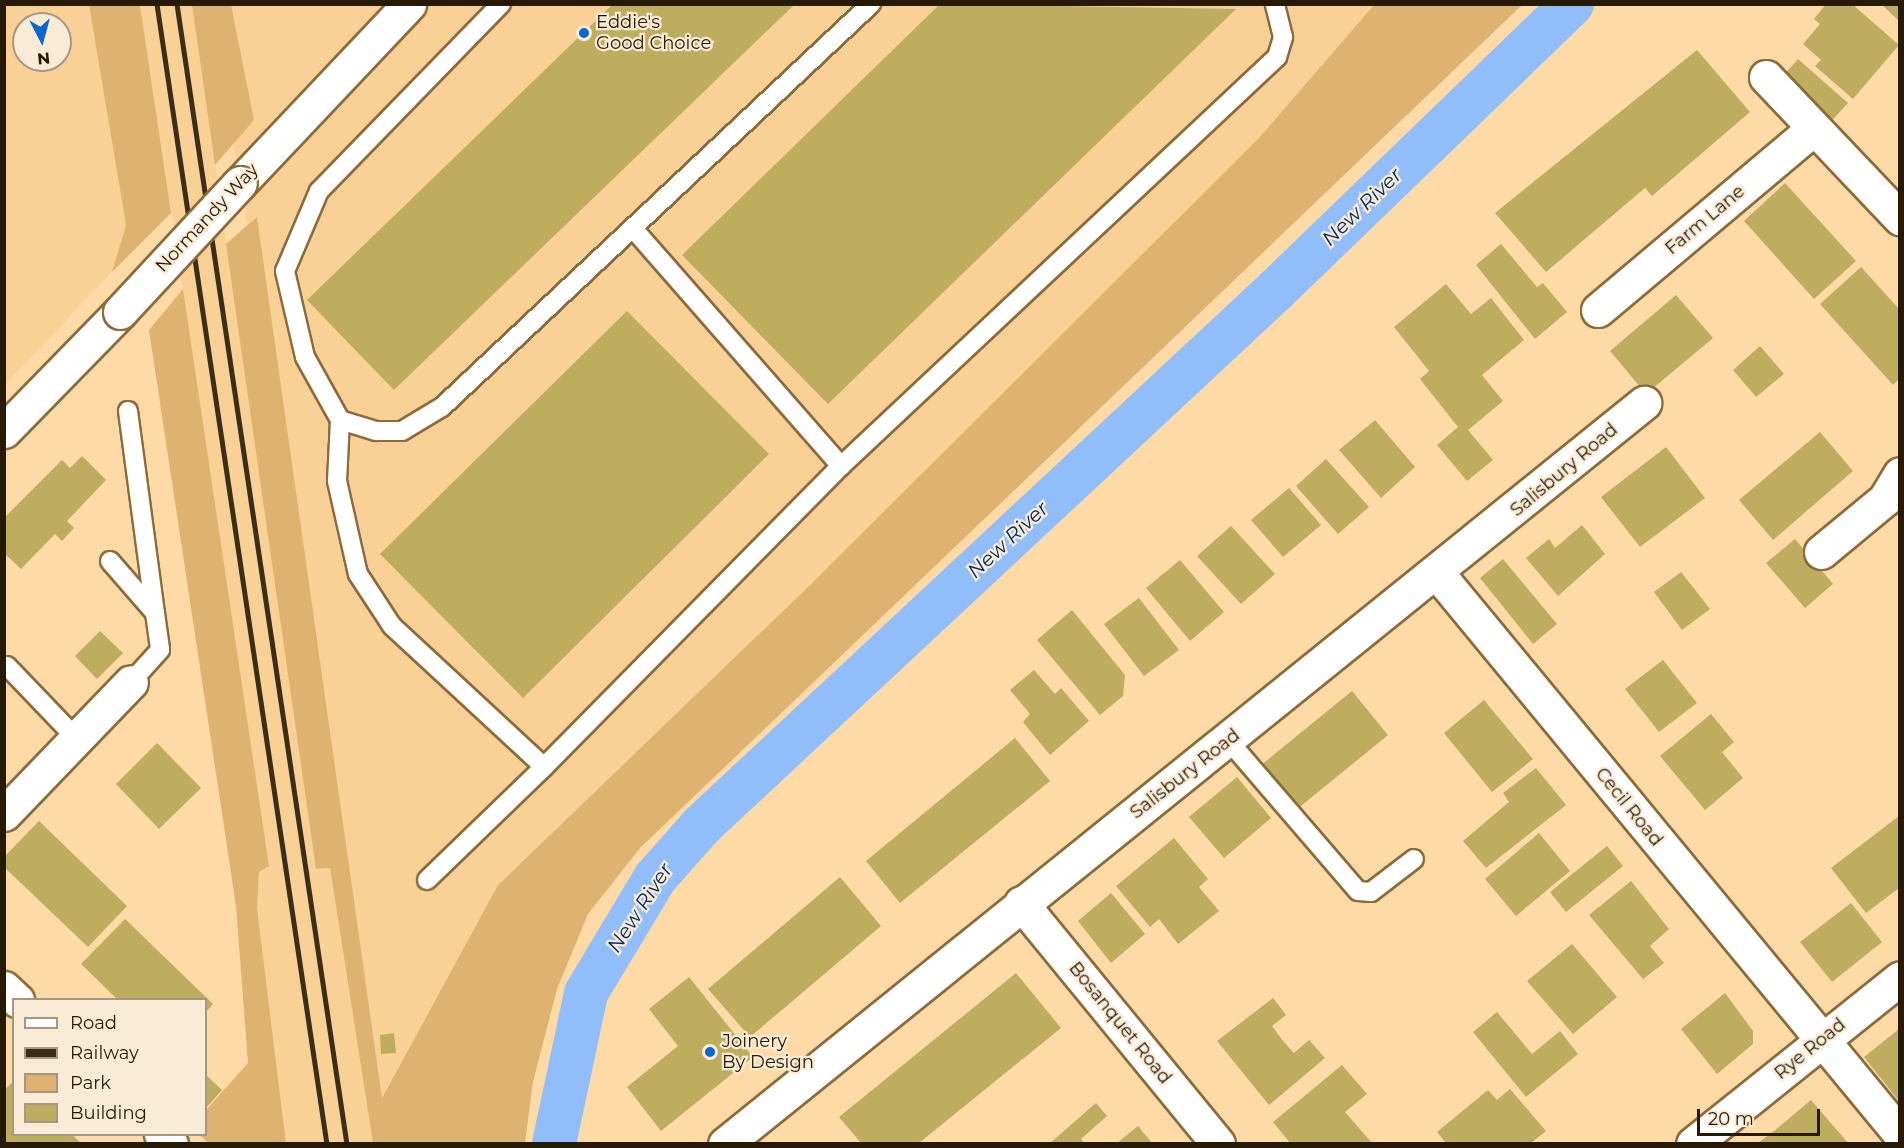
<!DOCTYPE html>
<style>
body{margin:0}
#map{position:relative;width:1904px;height:1148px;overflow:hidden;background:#fedaa7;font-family:Montserrat,sans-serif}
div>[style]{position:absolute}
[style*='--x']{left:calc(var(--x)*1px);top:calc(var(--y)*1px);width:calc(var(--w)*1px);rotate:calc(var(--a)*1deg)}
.built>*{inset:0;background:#f9d197}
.green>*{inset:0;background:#deb270}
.canal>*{height:44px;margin:-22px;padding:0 22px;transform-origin:22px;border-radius:22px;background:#91bdfa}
.building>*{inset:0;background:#beac5f}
.roads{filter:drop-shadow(2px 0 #8b6c3c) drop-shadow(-2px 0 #8b6c3c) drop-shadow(0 2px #8b6c3c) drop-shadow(0 -2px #8b6c3c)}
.lane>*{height:18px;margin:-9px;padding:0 9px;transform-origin:9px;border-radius:9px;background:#fff}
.street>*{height:33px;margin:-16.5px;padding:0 16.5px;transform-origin:16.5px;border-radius:16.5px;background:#fff}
.rail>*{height:4.5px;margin:-2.25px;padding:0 2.25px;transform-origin:2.25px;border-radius:2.25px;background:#3c2d16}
.bridges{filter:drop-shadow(2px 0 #8b6c3c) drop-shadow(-2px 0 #8b6c3c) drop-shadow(0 2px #8b6c3c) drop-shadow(0 -2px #8b6c3c)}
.street-bridge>*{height:33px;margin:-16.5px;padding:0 16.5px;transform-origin:16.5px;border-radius:16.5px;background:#fff}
.dots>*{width:16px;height:16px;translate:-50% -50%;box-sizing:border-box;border:3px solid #faebd7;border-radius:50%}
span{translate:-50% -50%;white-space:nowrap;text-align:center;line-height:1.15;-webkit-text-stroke:4.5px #faebd7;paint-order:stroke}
.poi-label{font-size:18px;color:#261905}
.left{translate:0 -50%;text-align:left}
.street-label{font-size:18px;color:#261905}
.water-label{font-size:20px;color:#002b60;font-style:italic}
.frame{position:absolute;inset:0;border:6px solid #261905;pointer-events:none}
.legend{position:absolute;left:12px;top:998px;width:195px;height:138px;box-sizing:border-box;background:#faebd7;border:2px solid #a59783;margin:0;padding:8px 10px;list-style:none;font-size:18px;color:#261905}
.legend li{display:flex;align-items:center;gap:12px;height:30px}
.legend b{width:30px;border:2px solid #a59783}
.north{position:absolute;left:12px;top:12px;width:60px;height:60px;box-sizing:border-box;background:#faebd7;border:2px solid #a59783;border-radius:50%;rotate:174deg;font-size:16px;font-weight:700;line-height:24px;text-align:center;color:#261905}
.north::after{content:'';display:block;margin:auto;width:21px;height:27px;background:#0a67d0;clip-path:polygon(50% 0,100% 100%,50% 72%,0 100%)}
.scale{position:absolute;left:1697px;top:1109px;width:123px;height:27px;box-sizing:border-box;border:3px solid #261905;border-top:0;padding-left:8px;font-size:18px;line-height:21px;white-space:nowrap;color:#261905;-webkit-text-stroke:4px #faebd7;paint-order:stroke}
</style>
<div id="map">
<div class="built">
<i style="clip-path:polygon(evenodd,5px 5px,89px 5px,126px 225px,112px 272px,5px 385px,5px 5px,24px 24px,60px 24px,60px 60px,24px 60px,24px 24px)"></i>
<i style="clip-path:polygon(140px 5px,192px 5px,316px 869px,330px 868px,373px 1143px,286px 1143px,257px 908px,259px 872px,269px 866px)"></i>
<i style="clip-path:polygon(231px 5px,1374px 5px,1259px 138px,808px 587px,498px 885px,381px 1099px,257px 218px,248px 227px,233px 142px,254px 120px)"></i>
</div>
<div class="green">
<i style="clip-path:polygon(89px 5px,140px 5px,171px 213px,112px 272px,126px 225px)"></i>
<i style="clip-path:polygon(192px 5px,231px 5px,254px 120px,215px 165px)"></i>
<i style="clip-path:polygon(1374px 5px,1522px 5px,640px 848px,588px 914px,557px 989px,533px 1082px,525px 1143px,373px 1143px,330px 868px,316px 869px,226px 244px,257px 217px,382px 1098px,498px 885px,808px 587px,1259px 138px)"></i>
<i style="clip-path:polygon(183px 289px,269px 866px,259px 872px,257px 908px,286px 1143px,208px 1143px,200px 1135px,206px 1134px,206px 1110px,248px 1063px,236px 906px,149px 330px)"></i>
</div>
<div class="canal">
<i style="--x:554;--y:1144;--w:154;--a:-78"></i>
<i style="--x:586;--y:993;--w:134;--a:-59"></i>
<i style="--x:655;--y:878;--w:71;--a:-48.4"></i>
<i style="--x:702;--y:825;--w:786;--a:-42.99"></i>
<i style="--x:1277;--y:289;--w:410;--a:-44"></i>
</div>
<div class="building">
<i style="clip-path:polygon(613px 4px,795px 4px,394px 390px,307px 300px)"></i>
<i style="clip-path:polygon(940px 4px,1236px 9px,828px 404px,682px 255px)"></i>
<i style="clip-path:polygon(1826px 4px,1852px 4px,1899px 45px,1853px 99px,1815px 66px,1821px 60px,1803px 44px,1820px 24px,1814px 19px)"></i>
<i style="clip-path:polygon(1881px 4px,1899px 4px,1899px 21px)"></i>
<i style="clip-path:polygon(1697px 50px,1750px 112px,1652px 196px,1645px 188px,1546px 272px,1495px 213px)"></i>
<i style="clip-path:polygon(1798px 59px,1848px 103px,1825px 128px,1776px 84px)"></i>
<i style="clip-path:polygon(1785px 183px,1856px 261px,1814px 299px,1744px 221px)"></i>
<i style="clip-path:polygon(1501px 244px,1537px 287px,1543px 283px,1567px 312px,1535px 339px,1476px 265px)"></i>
<i style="clip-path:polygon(1861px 267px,1899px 309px,1899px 379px,1893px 385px,1820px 304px)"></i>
<i style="clip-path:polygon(1446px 284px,1471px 314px,1491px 298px,1524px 340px,1482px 375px,1503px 401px,1468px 430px,1493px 460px,1467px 481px,1437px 445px,1458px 427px,1420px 379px,1429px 371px,1394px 327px)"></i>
<i style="clip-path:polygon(1676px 295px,1713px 338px,1646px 394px,1610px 351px)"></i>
<i style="clip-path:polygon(627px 311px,769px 454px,523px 698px,380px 554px)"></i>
<i style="clip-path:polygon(1760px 346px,1784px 374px,1756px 397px,1733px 370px)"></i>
<i style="clip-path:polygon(1375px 420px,1415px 467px,1381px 498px,1339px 450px)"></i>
<i style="clip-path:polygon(1820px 432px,1853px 471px,1773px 540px,1739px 500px)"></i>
<i style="clip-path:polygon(1666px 447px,1705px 498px,1640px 547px,1601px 497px)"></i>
<i style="clip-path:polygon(82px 456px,106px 480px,67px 521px,74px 528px,62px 541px,55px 534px,21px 569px,4px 553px,4px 518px,62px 460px,70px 468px)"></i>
<i style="clip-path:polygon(1326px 459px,1369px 507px,1338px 534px,1296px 486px)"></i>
<i style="clip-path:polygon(1289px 488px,1321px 525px,1283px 557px,1251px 520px)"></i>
<i style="clip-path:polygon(1582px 525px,1605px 554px,1558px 596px,1526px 558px,1549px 539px,1555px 548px)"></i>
<i style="clip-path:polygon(1231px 526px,1275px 574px,1241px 604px,1197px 556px)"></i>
<i style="clip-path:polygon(1795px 539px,1833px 584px,1805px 608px,1766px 563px)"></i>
<i style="clip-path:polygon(1503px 559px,1557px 624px,1533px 644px,1480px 578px)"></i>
<i style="clip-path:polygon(1180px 560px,1224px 612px,1190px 641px,1146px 588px)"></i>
<i style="clip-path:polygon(1681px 572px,1710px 609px,1682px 630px,1654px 592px)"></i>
<i style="clip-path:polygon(1139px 598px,1179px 650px,1144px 676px,1104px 624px)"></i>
<i style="clip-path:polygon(1072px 610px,1125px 675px,1123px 696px,1100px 715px,1037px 640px)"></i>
<i style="clip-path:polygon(100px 631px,123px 653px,97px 679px,75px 656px)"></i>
<i style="clip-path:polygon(1663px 660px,1697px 703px,1659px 732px,1625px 689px)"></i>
<i style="clip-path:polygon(1034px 670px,1055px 694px,1061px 688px,1089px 721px,1050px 755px,1023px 722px,1030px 714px,1010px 690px)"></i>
<i style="clip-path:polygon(1352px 691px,1388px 735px,1296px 810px,1260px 766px)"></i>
<i style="clip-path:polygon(1484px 700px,1533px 759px,1492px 792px,1444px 733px)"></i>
<i style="clip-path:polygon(1711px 714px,1734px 742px,1722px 752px,1743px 778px,1705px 810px,1660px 756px)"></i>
<i style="clip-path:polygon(1015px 738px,1050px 781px,900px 903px,866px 861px)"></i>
<i style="clip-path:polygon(157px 743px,201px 788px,159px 829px,116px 784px)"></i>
<i style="clip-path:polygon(1536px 768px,1566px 805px,1486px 868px,1463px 841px,1509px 802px,1503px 793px)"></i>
<i style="clip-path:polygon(1237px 777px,1271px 818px,1224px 858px,1189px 817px)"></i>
<i style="clip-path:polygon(1899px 816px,1899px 888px,1866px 913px,1831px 868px)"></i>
<i style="clip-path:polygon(39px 821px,127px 906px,88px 947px,4px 867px,4px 857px)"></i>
<i style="clip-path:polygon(1539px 833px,1570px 871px,1516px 916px,1485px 879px)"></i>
<i style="clip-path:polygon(1174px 838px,1208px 879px,1199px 887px,1219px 911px,1178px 944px,1159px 919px,1150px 927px,1116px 886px)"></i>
<i style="clip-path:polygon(1607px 846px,1623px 866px,1566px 912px,1550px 892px)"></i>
<i style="clip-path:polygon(840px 877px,881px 926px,750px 1037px,708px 989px)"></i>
<i style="clip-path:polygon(1631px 881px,1669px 929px,1650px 946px,1664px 963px,1643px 979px,1589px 915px)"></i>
<i style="clip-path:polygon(1111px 893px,1145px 934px,1111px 963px,1078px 921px)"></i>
<i style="clip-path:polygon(1851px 903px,1882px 942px,1832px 982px,1800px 942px)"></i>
<i style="clip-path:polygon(125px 919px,213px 1004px,206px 1012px,206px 999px,117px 999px,81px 964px)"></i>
<i style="clip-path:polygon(1572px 944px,1617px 997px,1573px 1034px,1527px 981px)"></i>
<i style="clip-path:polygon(1016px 973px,1061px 1028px,919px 1143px,861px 1143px,839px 1117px)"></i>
<i style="clip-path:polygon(689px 977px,753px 1057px,661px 1131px,627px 1087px,678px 1046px,649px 1009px)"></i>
<i style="clip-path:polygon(1725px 993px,1753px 1031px,1753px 1044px,1717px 1074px,1681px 1029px)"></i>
<i style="clip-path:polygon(1273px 998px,1286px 1015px,1272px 1026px,1283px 1041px,1294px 1053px,1309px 1040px,1325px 1058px,1269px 1105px,1217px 1041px)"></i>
<i style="clip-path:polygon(1497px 1012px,1532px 1054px,1560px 1031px,1578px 1054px,1526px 1097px,1473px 1032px)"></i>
<i style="clip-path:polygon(1899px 1029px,1899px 1099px,1898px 1100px,1864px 1057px)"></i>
<i style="clip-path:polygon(394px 1033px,396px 1053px,381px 1054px,380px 1035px)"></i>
<i style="clip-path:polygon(1342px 1065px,1367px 1094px,1345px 1112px,1372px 1143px,1290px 1143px,1273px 1122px)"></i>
<i style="clip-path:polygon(206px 1075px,222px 1090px,206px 1108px)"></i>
<i style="clip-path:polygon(14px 1081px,14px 1134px,71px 1134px,81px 1143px,4px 1143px,4px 1090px)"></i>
<i style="clip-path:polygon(1510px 1089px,1546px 1131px,1531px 1143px,1446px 1143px,1437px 1132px,1488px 1090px,1497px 1100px)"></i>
<i style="clip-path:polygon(1811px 1100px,1848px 1143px,1758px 1143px,1774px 1131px)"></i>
<i style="clip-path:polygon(1096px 1103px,1107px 1116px,1081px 1139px,1084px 1143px,1050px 1143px)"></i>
<i style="clip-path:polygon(1138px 1126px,1152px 1143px,1117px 1143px)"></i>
</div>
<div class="roads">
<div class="lane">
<i style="--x:501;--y:4;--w:261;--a:134.2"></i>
<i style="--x:319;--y:191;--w:87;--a:113"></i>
<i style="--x:285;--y:271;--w:88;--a:76.9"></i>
<i style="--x:305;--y:357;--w:72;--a:60.9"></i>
<i style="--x:340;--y:420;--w:38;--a:17"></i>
<i style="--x:376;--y:431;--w:26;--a:0"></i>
<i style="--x:402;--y:431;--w:47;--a:-31"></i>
<i style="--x:442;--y:407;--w:589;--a:-43.21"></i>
<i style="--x:128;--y:411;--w:204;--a:82.4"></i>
<i style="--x:340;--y:420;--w:61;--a:92.8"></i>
<i style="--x:337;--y:481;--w:95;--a:77.3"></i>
<i style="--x:358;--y:574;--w:62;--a:56.8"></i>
<i style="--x:392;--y:626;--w:207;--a:42.8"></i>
<i style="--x:544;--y:767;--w:423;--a:-45.4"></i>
<i style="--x:841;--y:466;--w:316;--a:-131.2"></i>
<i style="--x:841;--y:466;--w:598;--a:-43.17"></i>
<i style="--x:1277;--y:57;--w:21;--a:-73"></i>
<i style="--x:1283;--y:37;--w:34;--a:-104"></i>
<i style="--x:110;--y:561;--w:69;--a:49.1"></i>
<i style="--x:155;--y:613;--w:37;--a:82"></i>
<i style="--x:160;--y:650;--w:43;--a:132.2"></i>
<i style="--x:7;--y:666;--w:101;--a:46.2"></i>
<i style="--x:1228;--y:740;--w:199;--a:49.3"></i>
<i style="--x:1358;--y:891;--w:13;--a:4"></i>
<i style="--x:1371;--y:892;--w:54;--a:-37.5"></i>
<i style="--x:427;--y:880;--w:163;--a:-44"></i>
</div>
<div class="street">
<i style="--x:1766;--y:77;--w:195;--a:46.5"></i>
<i style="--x:240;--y:183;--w:246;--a:-46.6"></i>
<i style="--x:1598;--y:310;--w:280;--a:-40.1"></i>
<i style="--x:4;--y:431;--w:166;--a:-45.7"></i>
<i style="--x:1821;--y:552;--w:83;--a:-39.6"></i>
<i style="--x:1885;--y:499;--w:29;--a:-59"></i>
<i style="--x:1438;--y:574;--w:726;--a:50.48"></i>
<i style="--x:4;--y:814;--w:183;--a:-46.1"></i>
<i style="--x:1021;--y:903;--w:311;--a:50.7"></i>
<i style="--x:4;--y:988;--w:18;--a:43"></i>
<i style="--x:161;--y:1134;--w:14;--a:45"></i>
<i style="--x:725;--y:1144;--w:1181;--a:-38.88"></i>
<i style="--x:1693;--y:1144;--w:265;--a:-38.7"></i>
</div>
</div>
<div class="rail">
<i style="--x:157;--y:4;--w:1153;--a:81.52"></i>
<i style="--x:177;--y:4;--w:1153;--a:81.52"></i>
</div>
<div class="bridges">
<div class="street-bridge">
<i style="--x:120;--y:312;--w:176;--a:-47.1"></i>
</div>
</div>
<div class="dots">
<i style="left:584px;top:33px;background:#0a67d0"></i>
<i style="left:710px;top:1052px;background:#0a67d0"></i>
</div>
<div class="poi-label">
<span class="left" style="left:596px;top:33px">Eddie's<br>Good Choice</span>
<span class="left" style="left:722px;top:1052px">Joinery<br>By Design</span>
</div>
<div class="street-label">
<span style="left:207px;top:218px;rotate:-47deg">Normandy Way</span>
<span style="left:1705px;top:220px;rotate:-40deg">Farm Lane</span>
<span style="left:1564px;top:470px;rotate:-40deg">Salisbury Road</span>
<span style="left:1185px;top:774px;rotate:-38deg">Salisbury Road</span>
<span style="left:1629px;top:807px;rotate:51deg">Cecil Road</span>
<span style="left:1120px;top:1023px;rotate:51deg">Bosanquet Road</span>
<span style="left:1810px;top:1049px;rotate:-39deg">Rye Road</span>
</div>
<div class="water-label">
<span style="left:1362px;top:207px;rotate:-44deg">New River</span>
<span style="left:1008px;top:540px;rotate:-43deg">New River</span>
<span style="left:640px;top:908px;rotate:-57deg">New River</span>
</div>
<div class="frame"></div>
<ul class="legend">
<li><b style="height:8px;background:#fff"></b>Road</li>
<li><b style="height:8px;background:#3c2d16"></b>Railway</li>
<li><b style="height:16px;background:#deb270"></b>Park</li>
<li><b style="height:16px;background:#beac5f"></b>Building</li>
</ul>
<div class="north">N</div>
<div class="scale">20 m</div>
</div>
